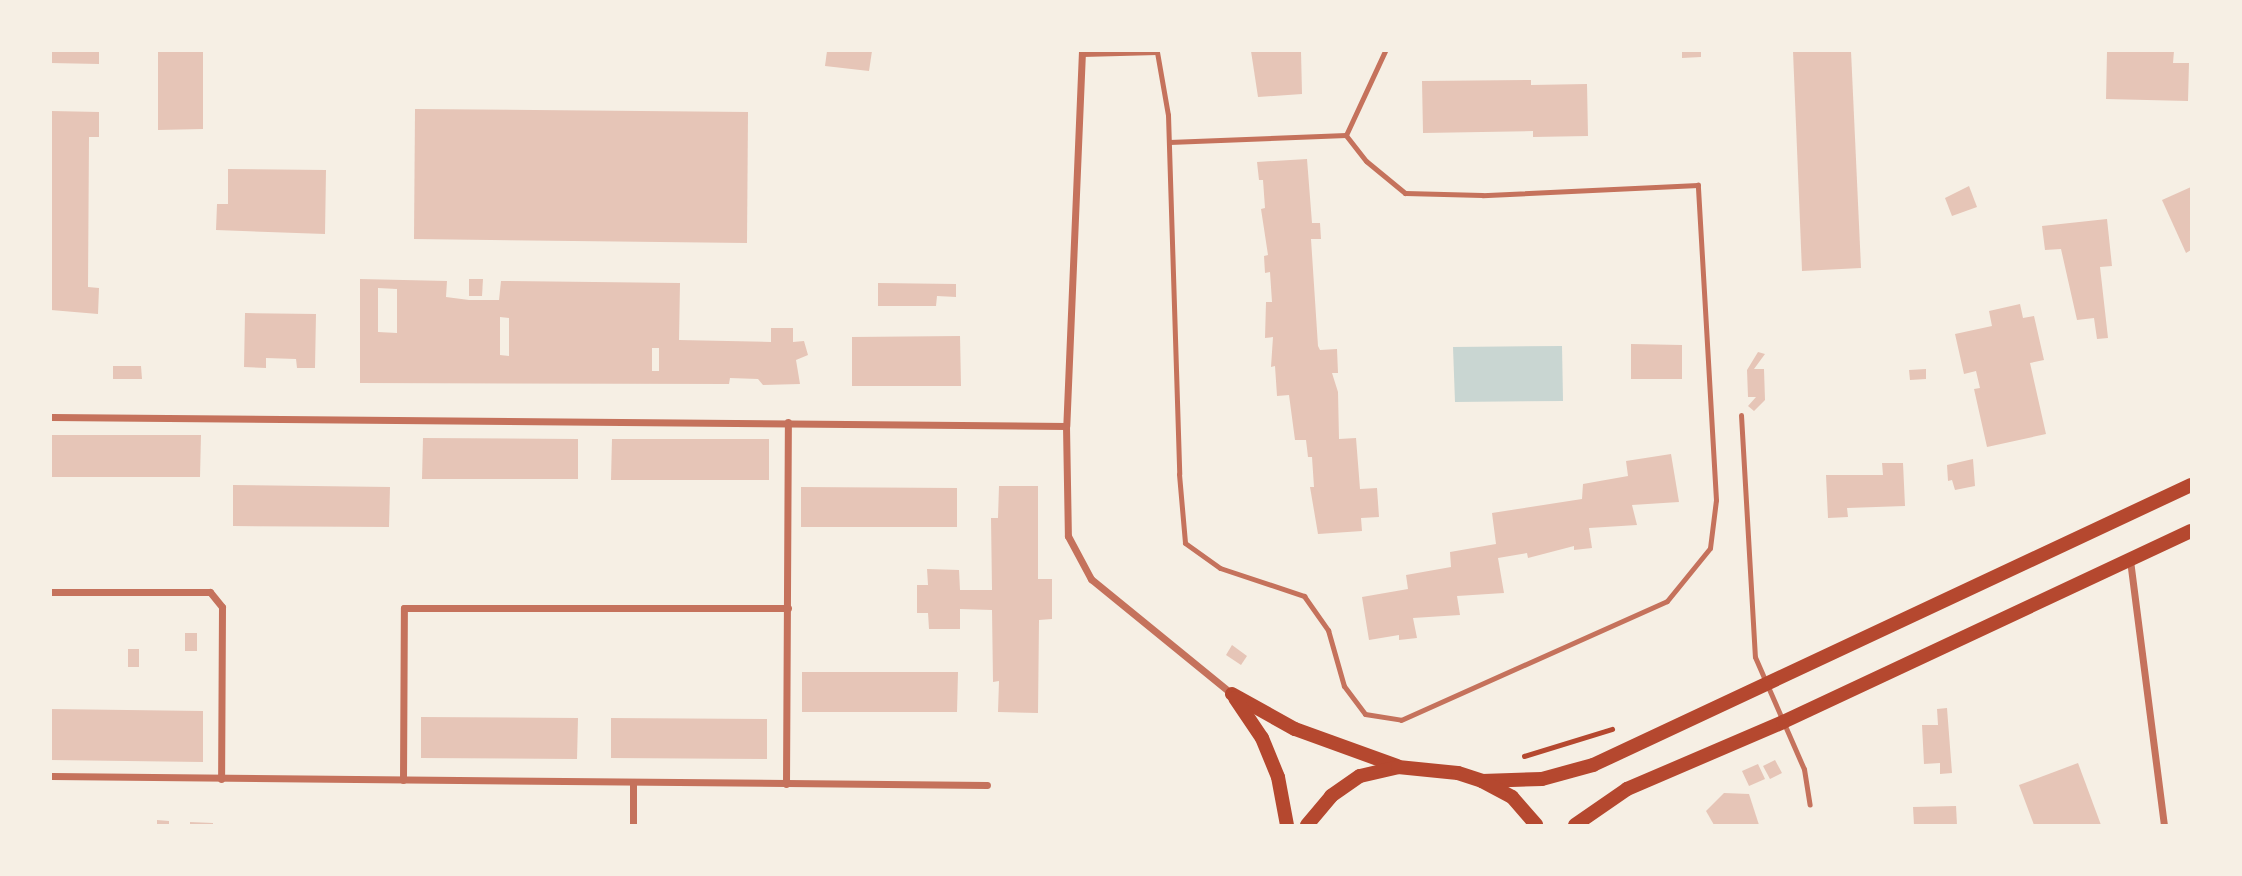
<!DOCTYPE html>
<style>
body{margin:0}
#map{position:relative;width:2242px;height:876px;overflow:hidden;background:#f6efe4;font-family:"DM Sans",sans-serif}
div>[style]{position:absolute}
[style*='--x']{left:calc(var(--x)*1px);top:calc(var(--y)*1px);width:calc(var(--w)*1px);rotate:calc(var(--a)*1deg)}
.water>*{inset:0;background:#c9d6d2}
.building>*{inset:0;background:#e6c5b7}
.path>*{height:4.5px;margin:-2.25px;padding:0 2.25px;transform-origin:2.25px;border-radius:2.25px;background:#b5482f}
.service>*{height:5px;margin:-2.5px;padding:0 2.5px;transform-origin:2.5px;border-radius:2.5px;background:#c5725c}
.minor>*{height:7px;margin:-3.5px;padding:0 3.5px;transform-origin:3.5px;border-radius:3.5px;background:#c5725c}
.secondary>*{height:14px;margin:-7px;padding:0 7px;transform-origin:7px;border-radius:7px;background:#b5482f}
span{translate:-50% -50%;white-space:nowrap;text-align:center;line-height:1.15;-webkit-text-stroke:6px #f6efe4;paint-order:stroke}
.frame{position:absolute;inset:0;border:52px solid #f6efe4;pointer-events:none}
</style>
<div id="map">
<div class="water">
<i style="clip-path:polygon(1562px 346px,1563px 401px,1455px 402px,1453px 347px)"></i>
</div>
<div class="building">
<i style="clip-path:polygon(51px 51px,99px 51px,99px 64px,51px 63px)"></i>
<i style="clip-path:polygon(158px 51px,203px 51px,203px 129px,158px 130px)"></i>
<i style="clip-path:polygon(827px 51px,872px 51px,869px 71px,825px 66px)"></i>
<i style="clip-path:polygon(1251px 51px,1301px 51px,1302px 94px,1258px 97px)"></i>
<i style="clip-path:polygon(1682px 51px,1701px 51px,1701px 57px,1682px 58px)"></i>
<i style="clip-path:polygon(1793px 51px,1851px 51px,1861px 268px,1802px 271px)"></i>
<i style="clip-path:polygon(2107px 51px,2174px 51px,2173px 63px,2189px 63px,2188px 101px,2106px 99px)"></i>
<i style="clip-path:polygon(1531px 80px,1531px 85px,1587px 84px,1588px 136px,1533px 137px,1533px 131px,1423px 133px,1422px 81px)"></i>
<i style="clip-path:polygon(415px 109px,748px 112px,747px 243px,414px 239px)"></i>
<i style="clip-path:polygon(51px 111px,99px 112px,99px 137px,89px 137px,88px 287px,99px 288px,98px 314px,51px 310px)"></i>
<i style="clip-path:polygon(1307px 159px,1312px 223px,1320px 223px,1321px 239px,1311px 239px,1318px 346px,1320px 350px,1337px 349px,1338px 373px,1332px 373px,1338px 392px,1339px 439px,1356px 438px,1360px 489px,1377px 488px,1379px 517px,1361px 518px,1362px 531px,1318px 534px,1310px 487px,1314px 487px,1312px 457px,1308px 457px,1306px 440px,1295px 440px,1289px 395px,1277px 396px,1275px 366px,1271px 367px,1273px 337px,1265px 338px,1266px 302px,1272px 302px,1270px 272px,1265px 273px,1264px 256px,1268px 255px,1261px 209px,1265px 208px,1263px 180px,1259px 180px,1257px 162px)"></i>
<i style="clip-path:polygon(228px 169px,326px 170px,325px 234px,216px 230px,217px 204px,228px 204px)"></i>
<i style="clip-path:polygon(1969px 186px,1977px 207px,1952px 216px,1945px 198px)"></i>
<i style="clip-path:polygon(2191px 187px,2191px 250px,2186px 253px,2162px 200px)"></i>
<i style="clip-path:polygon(2107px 219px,2112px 266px,2100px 267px,2108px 338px,2097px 339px,2094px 318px,2077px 320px,2061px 249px,2045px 250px,2042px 226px)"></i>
<i style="clip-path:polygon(evenodd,360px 279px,447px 281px,446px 297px,469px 300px,499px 300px,501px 281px,680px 283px,679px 340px,771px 342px,771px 328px,793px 328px,793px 342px,804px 341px,808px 355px,796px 360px,800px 384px,763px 385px,758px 379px,730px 378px,729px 384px,360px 383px,360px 279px,378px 288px,397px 289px,397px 333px,378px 332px,378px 288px,360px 279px,500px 317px,509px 318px,509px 356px,500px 355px,500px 317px,360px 279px,652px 348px,659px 348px,659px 371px,652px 371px,652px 348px)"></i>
<i style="clip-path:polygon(469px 279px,483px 279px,482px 296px,469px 296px)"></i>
<i style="clip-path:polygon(878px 283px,956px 284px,956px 297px,937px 296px,936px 306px,878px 306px)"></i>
<i style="clip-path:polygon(2020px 304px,2023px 318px,2034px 316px,2044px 360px,2030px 363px,2046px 434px,1987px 447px,1974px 389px,1980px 388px,1976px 371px,1964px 374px,1955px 334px,1992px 326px,1989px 311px)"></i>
<i style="clip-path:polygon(245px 313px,316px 314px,315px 368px,297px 368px,296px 359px,266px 358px,266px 368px,244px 367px)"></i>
<i style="clip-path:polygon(960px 336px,961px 386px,852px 386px,852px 337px)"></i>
<i style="clip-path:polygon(1631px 344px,1682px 345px,1682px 379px,1631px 379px)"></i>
<i style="clip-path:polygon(1758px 352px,1765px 354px,1754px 369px,1764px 369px,1765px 400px,1754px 411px,1748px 406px,1756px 397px,1748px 397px,1747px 370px)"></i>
<i style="clip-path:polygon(113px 366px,141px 366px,142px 379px,113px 379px)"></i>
<i style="clip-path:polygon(1926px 369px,1926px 379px,1910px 380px,1909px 370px)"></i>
<i style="clip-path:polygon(51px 435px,201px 435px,200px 477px,51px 477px)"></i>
<i style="clip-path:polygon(423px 438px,578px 439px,578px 479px,422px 479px)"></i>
<i style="clip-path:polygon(612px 439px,769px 439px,769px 480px,611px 480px)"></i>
<i style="clip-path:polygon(1671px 454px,1679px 502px,1632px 505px,1637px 525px,1589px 528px,1592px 548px,1574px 550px,1574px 546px,1528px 558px,1527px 553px,1498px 558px,1504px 593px,1457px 596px,1460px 615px,1413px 618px,1417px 638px,1399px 640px,1399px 635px,1369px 640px,1362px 597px,1408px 589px,1406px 575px,1451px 567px,1450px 552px,1496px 544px,1492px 513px,1582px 499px,1583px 484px,1628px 476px,1626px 461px)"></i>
<i style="clip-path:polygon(1973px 459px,1975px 486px,1955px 490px,1952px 480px,1948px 481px,1947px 465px)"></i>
<i style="clip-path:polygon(1882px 463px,1903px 463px,1905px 506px,1847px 508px,1848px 517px,1828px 518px,1826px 475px,1883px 475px)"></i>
<i style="clip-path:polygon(233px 485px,390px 487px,389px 527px,233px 526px)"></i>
<i style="clip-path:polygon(999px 486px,1038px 486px,1038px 579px,1052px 579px,1052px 619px,1039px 620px,1038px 713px,998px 712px,999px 681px,993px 682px,992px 610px,960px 609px,960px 629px,929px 629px,928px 613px,917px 613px,917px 585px,928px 585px,927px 569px,959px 570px,960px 590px,992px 590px,991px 518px,998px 518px)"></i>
<i style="clip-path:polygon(801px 487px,957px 488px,957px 527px,801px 527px)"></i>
<i style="clip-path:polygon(185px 633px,197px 633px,197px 651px,185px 651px)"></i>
<i style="clip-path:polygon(1232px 645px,1247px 656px,1241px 665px,1226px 655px)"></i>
<i style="clip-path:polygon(128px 649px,139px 649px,139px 667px,128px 667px)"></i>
<i style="clip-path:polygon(802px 672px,958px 672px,957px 712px,802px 712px)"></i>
<i style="clip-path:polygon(1947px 708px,1952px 773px,1940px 774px,1940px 763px,1924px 764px,1922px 725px,1938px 725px,1937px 709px)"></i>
<i style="clip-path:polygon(51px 709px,203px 711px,203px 762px,51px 760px)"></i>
<i style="clip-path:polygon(421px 717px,578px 718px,577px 759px,421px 758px)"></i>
<i style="clip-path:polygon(611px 718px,767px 719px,767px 759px,611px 758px)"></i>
<i style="clip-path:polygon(1775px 760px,1782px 773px,1770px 779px,1763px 766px)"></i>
<i style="clip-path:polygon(2078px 763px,2101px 825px,2034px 825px,2019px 785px)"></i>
<i style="clip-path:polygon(1758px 764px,1765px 779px,1749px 786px,1742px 771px)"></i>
<i style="clip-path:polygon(1724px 793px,1749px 794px,1759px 825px,1714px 825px,1706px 811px)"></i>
<i style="clip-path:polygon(1956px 806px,1957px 825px,1914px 825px,1913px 807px)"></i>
<i style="clip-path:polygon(157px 820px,169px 821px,169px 825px,157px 825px)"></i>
<i style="clip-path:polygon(190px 822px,213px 823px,213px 825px,190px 825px)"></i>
</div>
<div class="path">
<i style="--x:1524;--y:756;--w:92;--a:-17.1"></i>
</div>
<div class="service">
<i style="--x:1082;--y:54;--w:75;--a:-1.5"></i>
<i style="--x:1157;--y:52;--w:64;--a:80.1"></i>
<i style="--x:1168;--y:115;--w:359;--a:88.2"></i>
<i style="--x:1179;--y:474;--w:69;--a:85"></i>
<i style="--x:1185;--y:543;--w:43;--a:35.5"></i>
<i style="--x:1220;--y:568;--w:89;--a:18.4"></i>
<i style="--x:1304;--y:596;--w:42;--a:54.8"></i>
<i style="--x:1328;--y:630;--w:58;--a:74.1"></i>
<i style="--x:1344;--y:686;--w:35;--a:53"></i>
<i style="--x:1365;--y:714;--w:36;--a:9"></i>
<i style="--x:1401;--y:720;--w:291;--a:-24.1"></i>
<i style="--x:1667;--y:601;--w:68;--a:-50.9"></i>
<i style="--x:1710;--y:548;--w:48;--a:-82.9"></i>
<i style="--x:1716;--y:500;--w:316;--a:-93.3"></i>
<i style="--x:1698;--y:185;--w:216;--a:177.3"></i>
<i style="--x:1482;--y:195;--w:77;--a:-178.5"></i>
<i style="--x:1405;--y:193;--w:50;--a:-140.6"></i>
<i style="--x:1366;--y:161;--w:33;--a:-128"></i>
<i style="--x:1346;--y:135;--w:177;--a:177.7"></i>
<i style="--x:1346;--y:135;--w:93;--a:-65.1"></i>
<i style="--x:1741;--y:415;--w:242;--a:86.7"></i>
<i style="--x:1755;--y:657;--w:122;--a:66.4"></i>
<i style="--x:1804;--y:769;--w:36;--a:81"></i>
</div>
<div class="minor">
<i style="--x:1082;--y:51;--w:375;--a:92.4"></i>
<i style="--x:1066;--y:426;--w:110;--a:89"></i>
<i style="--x:1068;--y:536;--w:49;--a:61.9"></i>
<i style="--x:1091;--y:579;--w:182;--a:39.2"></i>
<i style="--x:51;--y:417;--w:1015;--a:0.51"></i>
<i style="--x:2130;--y:560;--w:267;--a:82.7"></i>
<i style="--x:51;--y:592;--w:159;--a:0"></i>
<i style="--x:210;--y:592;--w:19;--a:51"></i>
<i style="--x:222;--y:607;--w:172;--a:90.3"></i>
<i style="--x:51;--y:776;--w:936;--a:0.55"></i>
<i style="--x:403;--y:780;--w:172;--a:-89.7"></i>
<i style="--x:404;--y:608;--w:384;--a:0"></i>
<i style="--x:786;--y:784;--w:362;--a:-89.7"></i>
<i style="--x:633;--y:825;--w:41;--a:-90"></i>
</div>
<div class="secondary">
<i style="--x:1232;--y:694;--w:72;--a:29.1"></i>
<i style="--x:1295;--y:729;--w:109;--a:19.9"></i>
<i style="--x:1235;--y:698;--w:48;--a:56"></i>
<i style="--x:1262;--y:738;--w:42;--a:67.7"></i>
<i style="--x:1278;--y:777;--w:49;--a:79.4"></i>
<i style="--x:1482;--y:781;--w:60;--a:-1.9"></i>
<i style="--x:1542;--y:779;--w:53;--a:-15.4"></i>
<i style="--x:1593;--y:765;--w:660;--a:-25.09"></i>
<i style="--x:1307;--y:825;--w:38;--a:-50"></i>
<i style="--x:1331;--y:796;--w:35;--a:-35"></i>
<i style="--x:1360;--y:776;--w:39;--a:-13"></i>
<i style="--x:1398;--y:767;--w:60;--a:5.7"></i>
<i style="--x:1458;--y:773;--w:25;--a:18"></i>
<i style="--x:1482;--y:781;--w:34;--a:28"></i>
<i style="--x:1512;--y:797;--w:37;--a:49"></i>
<i style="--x:1575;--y:825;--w:63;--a:-34.7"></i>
<i style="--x:1627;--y:789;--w:170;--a:-23.2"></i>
<i style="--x:1783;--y:722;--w:450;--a:-25.1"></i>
</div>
<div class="frame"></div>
</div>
